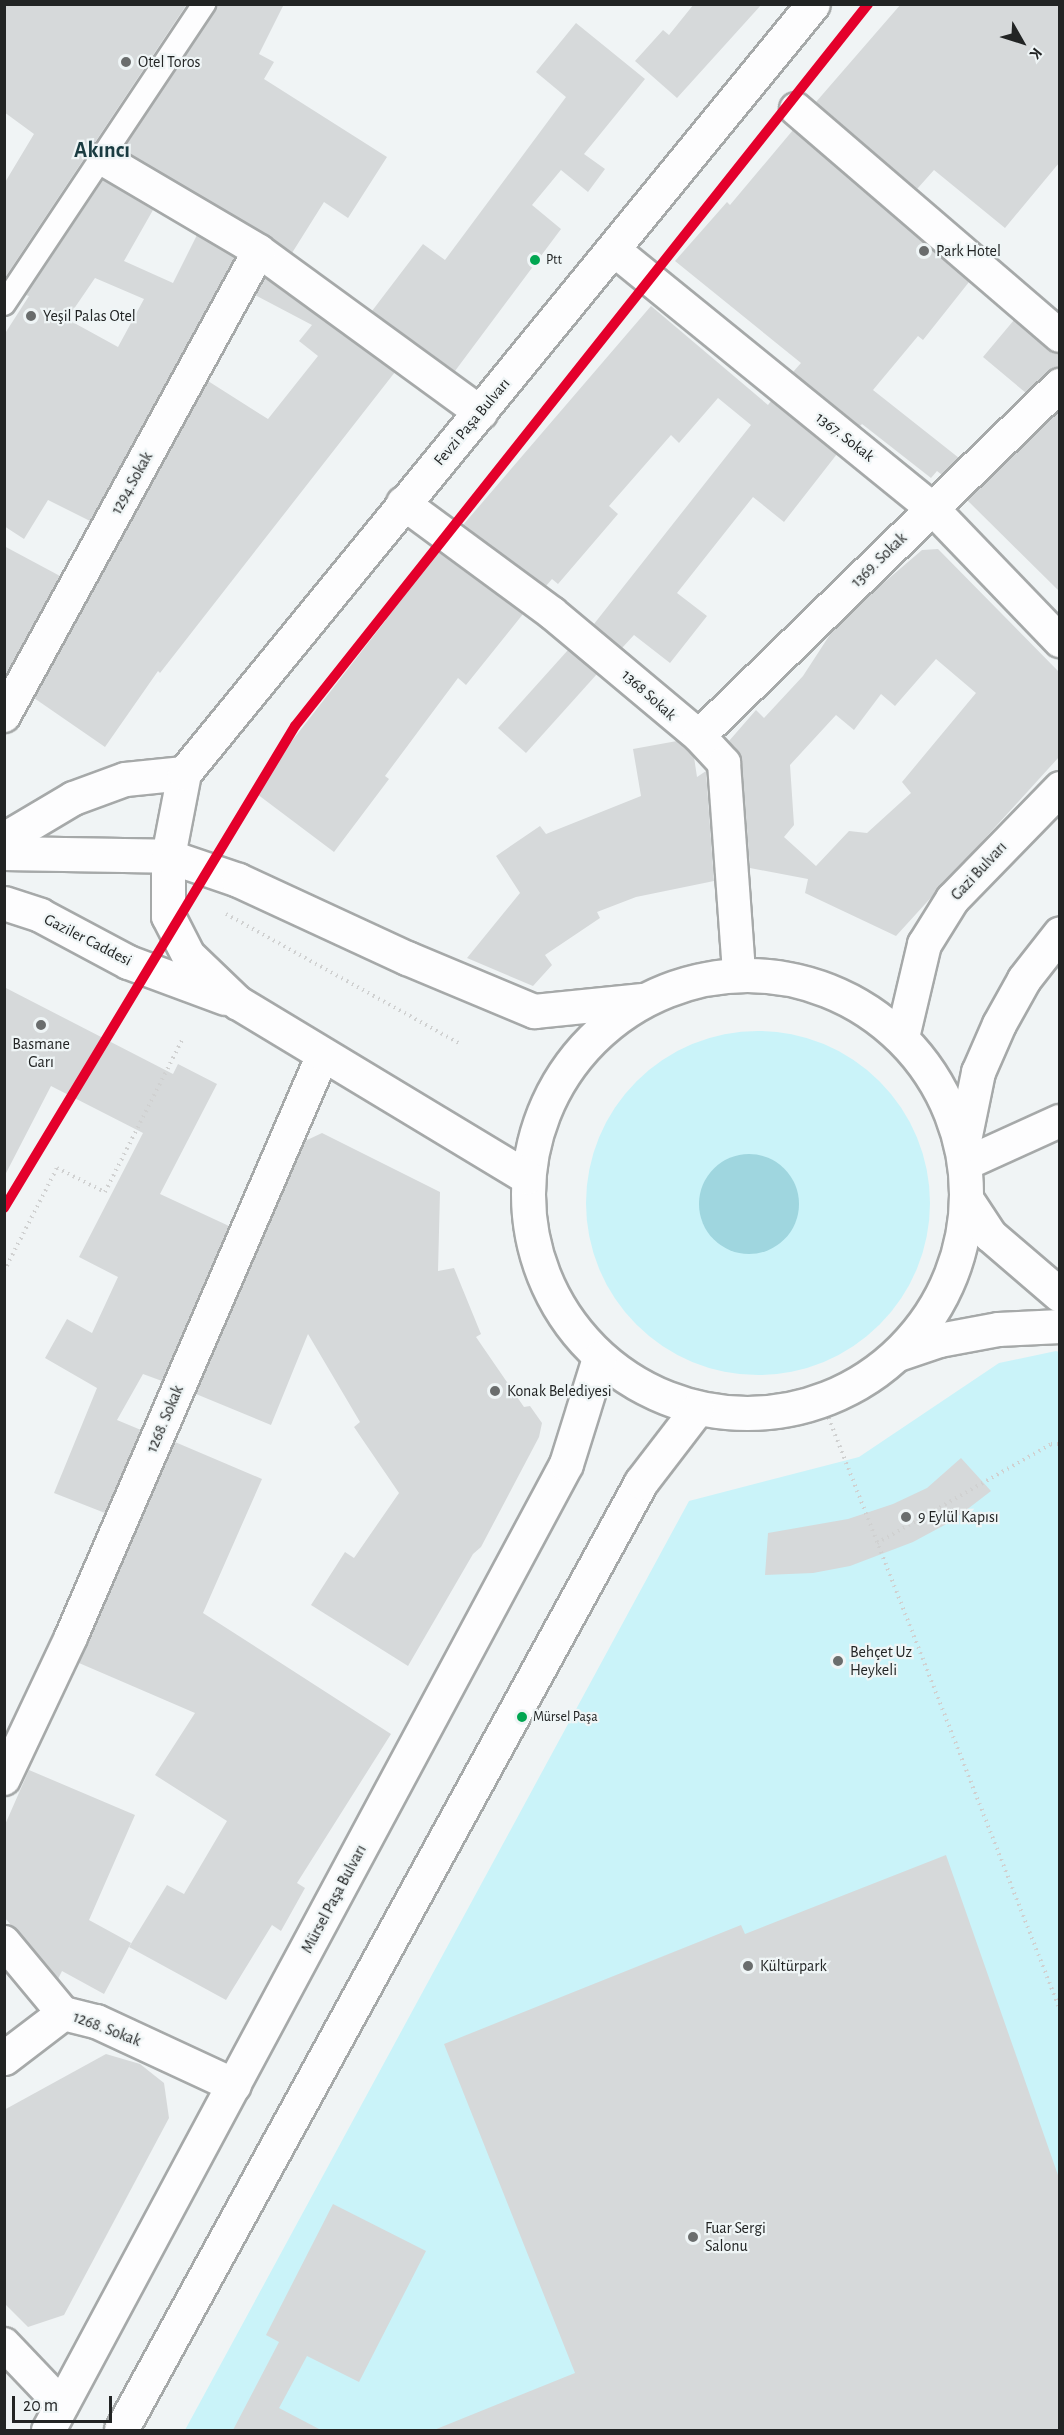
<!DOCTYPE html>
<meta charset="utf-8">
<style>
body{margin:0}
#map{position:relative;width:1064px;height:2435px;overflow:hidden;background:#f0f4f5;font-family:"Alegreya Sans",sans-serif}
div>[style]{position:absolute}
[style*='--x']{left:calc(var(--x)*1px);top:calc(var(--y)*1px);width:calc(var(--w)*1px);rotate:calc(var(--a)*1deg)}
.green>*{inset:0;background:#caf3f9}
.round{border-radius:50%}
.water>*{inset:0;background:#9fd6df}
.building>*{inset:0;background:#d6d9da}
.path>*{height:4px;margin-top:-2px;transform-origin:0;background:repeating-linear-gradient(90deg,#d0d1d1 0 1.5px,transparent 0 6px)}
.roads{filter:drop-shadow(2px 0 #a6a9a9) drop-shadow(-2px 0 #a6a9a9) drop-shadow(0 2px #a6a9a9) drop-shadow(0 -2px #a6a9a9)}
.pedestrian>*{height:22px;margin:-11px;padding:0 11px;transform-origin:11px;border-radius:11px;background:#fdfdfe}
.minor>*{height:32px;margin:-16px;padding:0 16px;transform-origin:16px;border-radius:16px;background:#fdfdfe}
.tertiary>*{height:33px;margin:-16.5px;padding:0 16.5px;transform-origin:16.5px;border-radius:16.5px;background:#fdfdfe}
.primary>*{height:33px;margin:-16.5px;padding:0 16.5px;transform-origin:16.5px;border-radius:16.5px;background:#fdfdfe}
.primary>.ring{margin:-16.5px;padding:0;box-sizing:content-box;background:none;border:33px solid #fdfdfe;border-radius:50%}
.metro-1>*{height:10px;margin:-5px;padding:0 5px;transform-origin:5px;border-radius:5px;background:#e4002b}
.dots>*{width:16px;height:16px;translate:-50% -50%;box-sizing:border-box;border:3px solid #eff5f6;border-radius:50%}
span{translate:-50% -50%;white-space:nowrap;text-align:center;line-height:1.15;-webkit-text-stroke:4.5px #eff5f6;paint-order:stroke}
.bus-label{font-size:14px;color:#222424}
.left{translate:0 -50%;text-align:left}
.poi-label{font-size:16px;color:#222424}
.street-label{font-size:16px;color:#222424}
.district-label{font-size:22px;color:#1a3c41;font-weight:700}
.frame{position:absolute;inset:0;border:6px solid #222424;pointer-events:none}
.north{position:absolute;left:992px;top:12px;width:60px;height:60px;-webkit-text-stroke:4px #eff5f6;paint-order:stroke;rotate:129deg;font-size:16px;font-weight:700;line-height:24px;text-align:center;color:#222424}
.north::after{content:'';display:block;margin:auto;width:21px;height:27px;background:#222424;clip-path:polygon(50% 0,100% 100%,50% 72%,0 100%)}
.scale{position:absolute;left:12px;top:2396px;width:100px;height:27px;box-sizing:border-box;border:3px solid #222424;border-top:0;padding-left:8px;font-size:18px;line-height:21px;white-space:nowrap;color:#222424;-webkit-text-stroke:4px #eff5f6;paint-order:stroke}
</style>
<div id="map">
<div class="green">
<i class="round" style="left:586px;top:1031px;width:344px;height:344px"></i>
<i style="clip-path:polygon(1056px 1351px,1059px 1352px,1059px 2430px,185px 2430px,689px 1501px,859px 1457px,999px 1363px)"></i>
</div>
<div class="water">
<i class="round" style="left:699px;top:1154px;width:100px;height:100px"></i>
</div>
<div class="building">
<i style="clip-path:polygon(4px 4px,187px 4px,4px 279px,4px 184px,34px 134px,4px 112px)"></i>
<i style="clip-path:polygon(217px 4px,284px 4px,259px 54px,274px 62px,264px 79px,387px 157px,348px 218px,324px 202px,292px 253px,123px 150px)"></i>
<i style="clip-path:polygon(694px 4px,762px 4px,677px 98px,635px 61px,663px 30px,669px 35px)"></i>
<i style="clip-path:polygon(901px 4px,1059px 4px,1059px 163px,1005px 228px,934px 170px,917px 189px,816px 102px)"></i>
<i style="clip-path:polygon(576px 23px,645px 79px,584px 154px,605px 169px,588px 192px,561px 170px,532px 205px,561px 229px,455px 371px,372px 311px,423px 244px,445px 260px,566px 97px,536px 72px)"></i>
<i style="clip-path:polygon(793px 130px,969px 282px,923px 340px,918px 336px,873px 390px,959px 458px,942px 475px,937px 471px,931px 478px,862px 424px,860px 426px,793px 372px,801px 363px,675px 261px,727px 202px,730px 205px)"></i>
<i style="clip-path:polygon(evenodd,103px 180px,153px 210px,124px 261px,173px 283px,197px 235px,235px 258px,90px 521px,48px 500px,24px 539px,4px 526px,4px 335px,29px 296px,26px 295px,103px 180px,95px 278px,144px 299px,118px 347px,67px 319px,95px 278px)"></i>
<i style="clip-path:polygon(265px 278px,395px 372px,160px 673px,158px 671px,105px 747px,34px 698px,208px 381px,268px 419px,318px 356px,299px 341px,312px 325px,255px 295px)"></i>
<i style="clip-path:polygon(651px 306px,768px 405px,771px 401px,837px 454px,784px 522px,753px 497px,677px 593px,707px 616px,670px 663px,634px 635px,622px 648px,594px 624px,751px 425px,718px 398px,679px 443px,671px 435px,609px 506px,618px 514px,558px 584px,552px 579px,546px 586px,463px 525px)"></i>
<i style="clip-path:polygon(1014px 320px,1048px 350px,1059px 354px,1059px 368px,1047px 372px,1026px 393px,983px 357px)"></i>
<i style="clip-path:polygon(1059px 411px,1059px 591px,967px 500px)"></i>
<i style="clip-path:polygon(4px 546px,60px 576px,5px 677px,4px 677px)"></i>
<i style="clip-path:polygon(434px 549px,523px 614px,466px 685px,458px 678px,385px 776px,389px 779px,334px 852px,253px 791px,386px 620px,380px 615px)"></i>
<i style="clip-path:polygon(evenodd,938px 549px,1059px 672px,1059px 757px,896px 936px,805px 893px,808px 879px,750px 868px,742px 762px,729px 741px,756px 710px,764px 718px,803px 676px,831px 633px,866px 598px,922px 550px,938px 549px,936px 659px,976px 693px,902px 782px,911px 793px,867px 833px,849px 831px,816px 866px,784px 837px,794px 825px,790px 765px,836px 715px,854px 730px,881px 694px,895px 706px,936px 659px)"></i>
<i style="clip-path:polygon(568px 650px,597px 674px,526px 753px,498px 728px)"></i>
<i style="clip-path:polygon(677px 741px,694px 757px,697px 777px,706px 771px,714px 881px,636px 897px,597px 912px,600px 918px,545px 955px,552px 965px,533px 986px,467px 958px,520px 893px,496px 856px,540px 826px,546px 834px,641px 796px,633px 749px)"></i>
<i style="clip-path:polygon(4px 987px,173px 1074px,178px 1064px,217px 1084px,160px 1194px,229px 1226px,162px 1381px,143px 1374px,117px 1420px,141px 1430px,105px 1513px,54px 1493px,97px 1388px,45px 1358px,67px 1319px,92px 1333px,118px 1277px,79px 1257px,143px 1133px,51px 1086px,4px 1177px)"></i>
<i style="clip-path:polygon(322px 1133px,440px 1192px,438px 1271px,454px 1268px,481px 1334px,476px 1337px,524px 1407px,530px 1406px,542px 1423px,539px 1437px,481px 1547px,473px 1554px,408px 1666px,311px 1605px,345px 1552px,354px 1558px,399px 1493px,354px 1427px,360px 1422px,308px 1334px,271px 1425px,196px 1394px,305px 1141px)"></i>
<i style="clip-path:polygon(175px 1442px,262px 1479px,203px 1613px,391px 1734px,297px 1883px,305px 1888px,281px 1931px,272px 1925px,226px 2000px,129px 1947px,167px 1885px,184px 1894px,227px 1821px,155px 1775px,195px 1713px,79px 1663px)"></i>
<i style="clip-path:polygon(961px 1458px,991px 1491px,952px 1521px,913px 1542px,850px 1566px,813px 1573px,765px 1575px,768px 1533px,848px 1519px,893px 1504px,927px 1488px)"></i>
<i style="clip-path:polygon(29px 1770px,135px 1815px,89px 1920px,131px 1943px,104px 1994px,62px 1971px,58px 1979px,4px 1917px,4px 1827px)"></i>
<i style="clip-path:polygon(946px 1855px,1059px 2178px,1059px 2430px,434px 2430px,575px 2373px,444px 2044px,741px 1925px,745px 1934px)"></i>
<i style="clip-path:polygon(106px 2054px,140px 2064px,164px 2083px,169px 2118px,64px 2315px,28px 2327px,4px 2303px,4px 2110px)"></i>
<i style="clip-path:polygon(333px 2204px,426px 2251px,359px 2382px,307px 2356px,279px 2408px,321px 2430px,233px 2430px,279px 2342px,266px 2335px)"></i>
</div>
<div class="path">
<i style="--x:226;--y:914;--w:266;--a:29"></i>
<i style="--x:4;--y:1271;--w:116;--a:-62.8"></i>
<i style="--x:57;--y:1168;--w:54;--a:26.6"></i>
<i style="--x:105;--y:1192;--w:173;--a:-63.1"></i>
<i style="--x:822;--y:1401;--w:654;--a:68.65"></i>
<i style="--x:877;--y:1543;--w:200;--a:-29.6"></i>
<i style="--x:1051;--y:1444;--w:9;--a:0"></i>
</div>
<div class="roads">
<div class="pedestrian">
<i style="--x:4;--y:304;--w:361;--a:-56.3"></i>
</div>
<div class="minor">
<i style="--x:796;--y:109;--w:348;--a:40.7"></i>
<i style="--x:103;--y:159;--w:181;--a:30.5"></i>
<i style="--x:259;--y:251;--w:275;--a:36.1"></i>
<i style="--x:614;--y:250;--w:409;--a:39.1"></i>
<i style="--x:932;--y:508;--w:185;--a:46.1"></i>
<i style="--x:403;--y:503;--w:185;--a:36.4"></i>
<i style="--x:552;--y:613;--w:192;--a:39.9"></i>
<i style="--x:699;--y:736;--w:37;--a:47"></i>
<i style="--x:724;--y:763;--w:212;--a:85.9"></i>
<i style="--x:4;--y:716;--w:530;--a:-61.26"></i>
<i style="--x:699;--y:736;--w:504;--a:-44.2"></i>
<i style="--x:965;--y:1164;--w:104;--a:-24.4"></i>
<i style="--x:4;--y:1779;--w:157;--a:-64.7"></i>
<i style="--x:71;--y:1637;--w:632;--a:-66.6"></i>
<i style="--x:4;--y:1942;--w:92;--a:50.3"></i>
<i style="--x:4;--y:2344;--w:84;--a:46.4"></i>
</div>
<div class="tertiary">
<i style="--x:4;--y:2058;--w:74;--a:-37.3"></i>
<i style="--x:63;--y:2013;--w:34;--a:14"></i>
<i style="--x:96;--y:2021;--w:152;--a:24.9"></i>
</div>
<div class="primary">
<i style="--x:4;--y:839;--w:80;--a:-30.7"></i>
<i style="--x:73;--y:798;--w:55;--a:-20.1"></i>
<i style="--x:125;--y:779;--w:59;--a:-5.8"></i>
<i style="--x:4;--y:853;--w:164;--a:1"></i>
<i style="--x:168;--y:856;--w:74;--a:18.9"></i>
<i style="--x:238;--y:880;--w:186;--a:24.8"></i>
<i style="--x:407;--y:958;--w:138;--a:22.7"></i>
<i style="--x:534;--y:1011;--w:109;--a:-5.8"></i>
<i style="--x:4;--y:903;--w:38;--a:18"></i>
<i style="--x:40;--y:915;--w:100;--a:28.1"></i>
<i style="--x:128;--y:962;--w:103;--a:20.4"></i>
<i class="ring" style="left:528px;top:975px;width:405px;height:405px"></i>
<i style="--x:902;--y:1037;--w:96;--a:-76.7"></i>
<i style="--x:924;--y:944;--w:53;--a:-58.1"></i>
<i style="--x:952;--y:899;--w:155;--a:-45.8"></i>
<i style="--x:963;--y:1145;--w:75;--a:-78.4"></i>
<i style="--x:978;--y:1072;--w:52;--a:-66.4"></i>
<i style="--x:999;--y:1024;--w:51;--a:-60.9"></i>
<i style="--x:1024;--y:979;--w:58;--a:-52"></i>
<i style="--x:527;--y:1177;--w:337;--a:-148.9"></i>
<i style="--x:238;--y:1003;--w:69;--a:-136.2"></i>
<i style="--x:188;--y:955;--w:44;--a:-117.1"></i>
<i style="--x:168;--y:916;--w:60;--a:-90"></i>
<i style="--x:168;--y:856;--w:85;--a:-79.1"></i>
<i style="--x:184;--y:773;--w:993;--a:-50.72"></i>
<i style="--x:967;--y:1200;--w:42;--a:56.7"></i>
<i style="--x:990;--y:1235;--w:92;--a:40.6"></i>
<i style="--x:898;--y:1354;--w:43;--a:-18.9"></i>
<i style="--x:939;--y:1340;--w:60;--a:-10.6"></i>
<i style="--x:998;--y:1329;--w:62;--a:-2.8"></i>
<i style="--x:48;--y:2430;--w:1096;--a:-61.8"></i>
<i style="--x:566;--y:1464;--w:111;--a:-72.7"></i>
<i style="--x:121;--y:2430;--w:1081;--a:-61.25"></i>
<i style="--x:641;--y:1482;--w:92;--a:-52.5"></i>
</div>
</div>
<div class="metro-1">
<i style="--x:4;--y:1208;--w:563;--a:-58.88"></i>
<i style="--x:295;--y:726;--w:922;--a:-51.56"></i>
</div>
<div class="dots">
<i style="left:126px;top:62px;background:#6a6d6d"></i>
<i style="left:924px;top:251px;background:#6a6d6d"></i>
<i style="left:535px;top:260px;background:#00a651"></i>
<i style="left:31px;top:316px;background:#6a6d6d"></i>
<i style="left:41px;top:1025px;background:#6a6d6d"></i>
<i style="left:495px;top:1391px;background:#6a6d6d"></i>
<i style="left:906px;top:1517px;background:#6a6d6d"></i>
<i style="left:838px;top:1661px;background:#6a6d6d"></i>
<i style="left:522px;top:1717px;background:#00a651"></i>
<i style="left:748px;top:1966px;background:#6a6d6d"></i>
<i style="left:693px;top:2237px;background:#6a6d6d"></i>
</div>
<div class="bus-label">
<span class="left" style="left:546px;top:260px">Ptt</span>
<span class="left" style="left:533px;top:1717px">Mürsel Paşa</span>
</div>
<div class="poi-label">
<span class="left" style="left:138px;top:62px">Otel Toros</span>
<span class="left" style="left:936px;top:251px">Park Hotel</span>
<span class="left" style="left:43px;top:316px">Yeşil Palas Otel</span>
<span style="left:41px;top:1053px">Basmane<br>Garı</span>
<span class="left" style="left:507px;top:1391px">Konak Belediyesi</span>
<span class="left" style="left:918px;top:1517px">9 Eylül Kapısı</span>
<span class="left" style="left:850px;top:1661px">Behçet Uz<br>Heykeli</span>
<span class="left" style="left:760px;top:1966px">Kültürpark</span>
<span class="left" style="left:705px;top:2237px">Fuar Sergi<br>Salonu</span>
</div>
<div class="street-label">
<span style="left:472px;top:422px;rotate:-50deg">Fevzi Paşa Bulvarı</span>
<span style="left:845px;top:437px;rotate:38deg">1367. Sokak</span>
<span style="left:132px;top:483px;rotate:-61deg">1294.Sokak</span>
<span style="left:879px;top:560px;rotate:-44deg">1369. Sokak</span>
<span style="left:649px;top:695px;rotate:42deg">1368 Sokak</span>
<span style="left:979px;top:871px;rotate:-47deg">Gazi Bulvarı</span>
<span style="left:88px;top:940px;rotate:27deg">Gaziler Caddesi</span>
<span style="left:165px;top:1419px;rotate:-67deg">1268. Sokak</span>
<span style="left:334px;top:1899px;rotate:-62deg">Mürsel Paşa Bulvarı</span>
<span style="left:107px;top:2029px;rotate:21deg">1268. Sokak</span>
</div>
<div class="district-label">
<span style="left:102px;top:151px">Akıncı</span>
</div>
<div class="frame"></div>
<div class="north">K</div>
<div class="scale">20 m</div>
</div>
